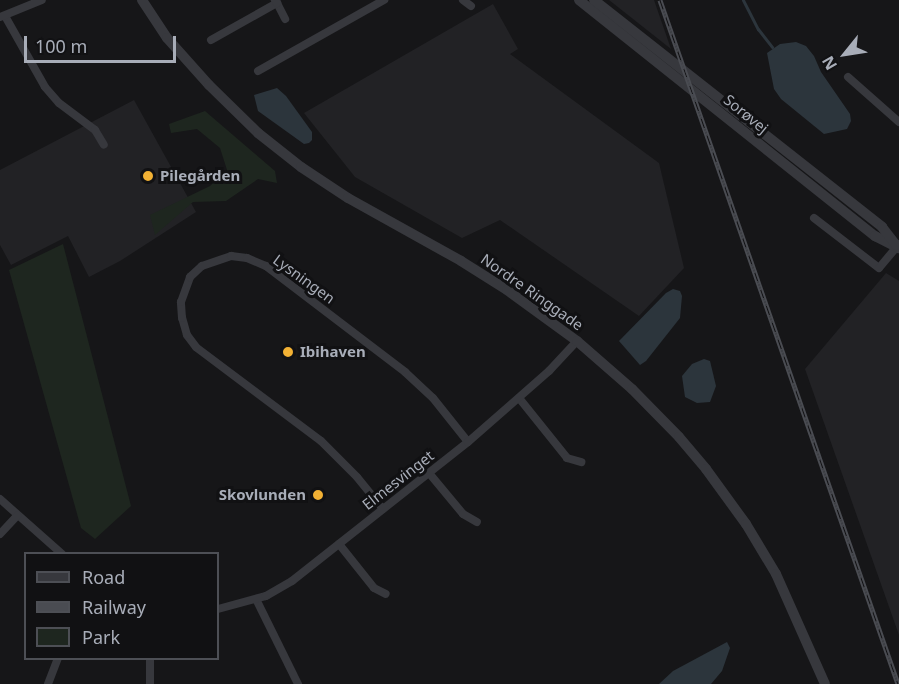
<!DOCTYPE html>
<meta charset="utf-8">
<style>
body{margin:0}
#map{position:relative;width:899px;height:684px;overflow:hidden;background:#161618;font-family:"Noto Sans",sans-serif}
div>[style]{position:absolute}
[style*='--x']{left:calc(var(--x)*1px);top:calc(var(--y)*1px);width:calc(var(--w)*1px);rotate:calc(var(--a)*1deg)}
.built>*{inset:0;background:#222225}
.green>*{inset:0;background:#1e261f}
.water>*{inset:0;background:#2c353c}
.stream>*{height:3px;margin:-1.5px;padding:0 1.5px;transform-origin:1.5px;border-radius:1.5px;background:#2c353c}
.minor>*{height:8px;margin:-4px;padding:0 4px;transform-origin:4px;border-radius:4px;background:#37383d}
.tertiary>*{height:10px;margin:-5px;padding:0 5px;transform-origin:5px;border-radius:5px;background:#37383d}
.rail>*{height:5px;margin-top:-2.5px;transform-origin:0;background:repeating-linear-gradient(90deg,#111113 0 9px,#4a4c52 0 18px);box-sizing:border-box;border-block:2px solid #4a4c52}
.dots>*{width:16px;height:16px;translate:-50% -50%;box-sizing:border-box;border:3px solid #111113;border-radius:50%}
span{translate:-50% -50%;white-space:nowrap;text-align:center;line-height:1.15;-webkit-text-stroke:6px #111113;paint-order:stroke}
.street-label{font-size:15px;color:#a8adb8}
.poi-label{font-size:15px;color:#a8adb8;font-weight:700}
.left{translate:0 -50%;text-align:left}
.right{translate:-100% -50%;text-align:right}
.legend{position:absolute;left:24px;top:552px;width:195px;height:108px;box-sizing:border-box;background:#111113;border:2px solid #4d4f55;margin:0;padding:8px 10px;list-style:none;font-size:18px;color:#a8adb8}
.legend li{display:flex;align-items:center;gap:12px;height:30px}
.legend b{width:30px;border:2px solid #4d4f55}
.north{position:absolute;left:815px;top:24px;width:60px;height:60px;-webkit-text-stroke:4px #111113;paint-order:stroke;rotate:240deg;font-size:16px;font-weight:700;line-height:24px;text-align:center;color:#a8adb8}
.north::after{content:'';display:block;margin:auto;width:21px;height:27px;background:#a8adb8;clip-path:polygon(50% 0,100% 100%,50% 72%,0 100%)}
.scale{position:absolute;left:24px;top:36px;width:152px;height:27px;box-sizing:border-box;border:3px solid #a8adb8;border-top:0;padding-left:8px;font-size:18px;line-height:21px;white-space:nowrap;color:#a8adb8;-webkit-text-stroke:4px #111113;paint-order:stroke}
</style>
<div id="map">
<div class="built">
<i style="clip-path:polygon(609px 0,654px 0,671px 49px)"></i>
<i style="clip-path:polygon(493px 4px,518px 49px,510px 54px,659px 163px,684px 268px,639px 316px,500px 220px,462px 238px,355px 177px,304px 113px)"></i>
<i style="clip-path:polygon(134px 100px,196px 212px,120px 261px,89px 277px,68px 236px,11px 265px,0 245px,0 170px)"></i>
<i style="clip-path:polygon(886px 273px,899px 281px,899px 635px,805px 369px)"></i>
</div>
<div class="green">
<i style="clip-path:polygon(205px 111px,275px 171px,277px 183px,258px 179px,226px 201px,193px 202px,155px 235px,150px 215px,210px 186px,227px 170px,220px 148px,197px 129px,171px 133px,169px 124px)"></i>
<i style="clip-path:polygon(63px 244px,131px 506px,95px 539px,81px 528px,9px 270px)"></i>
</div>
<div class="water">
<i style="clip-path:polygon(796px 42px,806px 46px,814px 56px,821px 72px,850px 114px,851px 121px,847px 129px,824px 134px,781px 99px,774px 89px,767px 53px,780px 44px)"></i>
<i style="clip-path:polygon(277px 88px,286px 96px,312px 132px,312px 140px,309px 143px,304px 144px,258px 111px,254px 95px)"></i>
<i style="clip-path:polygon(673px 289px,680px 291px,682px 296px,680px 318px,646px 361px,640px 365px,619px 341px,666px 293px)"></i>
<i style="clip-path:polygon(704px 359px,710px 361px,716px 386px,710px 402px,697px 403px,685px 397px,682px 376px,692px 364px)"></i>
<i style="clip-path:polygon(727px 642px,730px 648px,722px 671px,711px 684px,659px 684px,673px 671px)"></i>
</div>
<div class="stream">
<i style="--x:743;--y:0;--w:33;--a:63"></i>
<i style="--x:758;--y:29;--w:23;--a:52"></i>
</div>
<div class="minor">
<i style="--x:463;--y:0;--w:10;--a:37"></i>
<i style="--x:277;--y:3;--w:18;--a:63"></i>
<i style="--x:5;--y:16;--w:81;--a:60.6"></i>
<i style="--x:45;--y:87;--w:21;--a:49"></i>
<i style="--x:59;--y:103;--w:45;--a:36.9"></i>
<i style="--x:95;--y:130;--w:17;--a:59"></i>
<i style="--x:0;--y:17;--w:45;--a:-22"></i>
<i style="--x:211;--y:40;--w:76;--a:-29.3"></i>
<i style="--x:277;--y:3;--w:4;--a:-124"></i>
<i style="--x:258;--y:71;--w:145;--a:-29.4"></i>
<i style="--x:848;--y:77;--w:68;--a:41.4"></i>
<i style="--x:814;--y:218;--w:82;--a:37.6"></i>
<i style="--x:879;--y:268;--w:31;--a:-50"></i>
<i style="--x:519;--y:398;--w:77;--a:51.3"></i>
<i style="--x:567;--y:458;--w:15;--a:16"></i>
<i style="--x:429;--y:473;--w:53;--a:50.3"></i>
<i style="--x:463;--y:514;--w:16;--a:30"></i>
<i style="--x:0;--y:499;--w:83;--a:41.6"></i>
<i style="--x:383;--y:509;--w:41;--a:-129.1"></i>
<i style="--x:357;--y:477;--w:51;--a:-135"></i>
<i style="--x:321;--y:441;--w:156;--a:-143.1"></i>
<i style="--x:196;--y:347;--w:15;--a:-127"></i>
<i style="--x:187;--y:335;--w:18;--a:-106"></i>
<i style="--x:182;--y:318;--w:16;--a:-94"></i>
<i style="--x:181;--y:302;--w:27;--a:-70"></i>
<i style="--x:190;--y:277;--w:16;--a:-43"></i>
<i style="--x:202;--y:266;--w:31;--a:-19"></i>
<i style="--x:231;--y:256;--w:16;--a:7"></i>
<i style="--x:247;--y:258;--w:21;--a:23"></i>
<i style="--x:266;--y:266;--w:175;--a:37.3"></i>
<i style="--x:405;--y:372;--w:38;--a:43"></i>
<i style="--x:433;--y:398;--w:56;--a:51.5"></i>
<i style="--x:0;--y:534;--w:25;--a:-47"></i>
<i style="--x:339;--y:544;--w:56;--a:51.5"></i>
<i style="--x:374;--y:588;--w:13;--a:27"></i>
<i style="--x:256;--y:599;--w:95;--a:63.7"></i>
<i style="--x:218;--y:609;--w:50;--a:-15.2"></i>
<i style="--x:266;--y:596;--w:30;--a:-30"></i>
<i style="--x:292;--y:581;--w:224;--a:-38.3"></i>
<i style="--x:468;--y:442;--w:108;--a:-41.2"></i>
<i style="--x:549;--y:371;--w:41;--a:-47"></i>
<i style="--x:150;--y:658;--w:26;--a:90"></i>
<i style="--x:48;--y:684;--w:28;--a:-69"></i>
</div>
<div class="tertiary">
<i style="--x:142;--y:0;--w:45;--a:56.7"></i>
<i style="--x:167;--y:38;--w:63;--a:48.2"></i>
<i style="--x:209;--y:85;--w:69;--a:44.4"></i>
<i style="--x:258;--y:133;--w:55;--a:38.3"></i>
<i style="--x:301;--y:167;--w:56;--a:33.4"></i>
<i style="--x:348;--y:198;--w:129;--a:29.1"></i>
<i style="--x:461;--y:261;--w:54;--a:32.2"></i>
<i style="--x:507;--y:290;--w:87;--a:36.1"></i>
<i style="--x:577;--y:341;--w:73;--a:41.1"></i>
<i style="--x:632;--y:389;--w:67;--a:45.6"></i>
<i style="--x:679;--y:437;--w:42;--a:49.8"></i>
<i style="--x:706;--y:469;--w:68;--a:54"></i>
<i style="--x:746;--y:524;--w:58;--a:59"></i>
<i style="--x:776;--y:574;--w:120;--a:66"></i>
<i style="--x:579;--y:0;--w:379;--a:38.6"></i>
<i style="--x:875;--y:236;--w:27;--a:27"></i>
<i style="--x:594;--y:0;--w:367;--a:38.2"></i>
<i style="--x:882;--y:227;--w:23;--a:52"></i>
</div>
<div class="rail">
<i style="--x:660;--y:0;--w:724;--a:70.81"></i>
</div>
<div class="dots">
<i style="left:148px;top:176px;background:#f2b134"></i>
<i style="left:288px;top:352px;background:#f2b134"></i>
<i style="left:318px;top:495px;background:#f2b134"></i>
</div>
<div class="street-label">
<span style="left:746px;top:114px;rotate:39deg">Sorøvej</span>
<span style="left:304px;top:279px;rotate:36deg">Lysningen</span>
<span style="left:532px;top:292px;rotate:35deg">Nordre Ringgade</span>
<span style="left:398px;top:480px;rotate:-38deg">Elmesvinget</span>
</div>
<div class="poi-label">
<span class="left" style="left:160px;top:176px">Pilegården</span>
<span class="left" style="left:300px;top:352px">Ibihaven</span>
<span class="right" style="left:306px;top:495px">Skovlunden</span>
</div>
<ul class="legend">
<li><b style="height:8px;background:#37383d"></b>Road</li>
<li><b style="height:8px;background:#4a4c52"></b>Railway</li>
<li><b style="height:16px;background:#1e261f"></b>Park</li>
</ul>
<div class="north">N</div>
<div class="scale">100 m</div>
</div>
